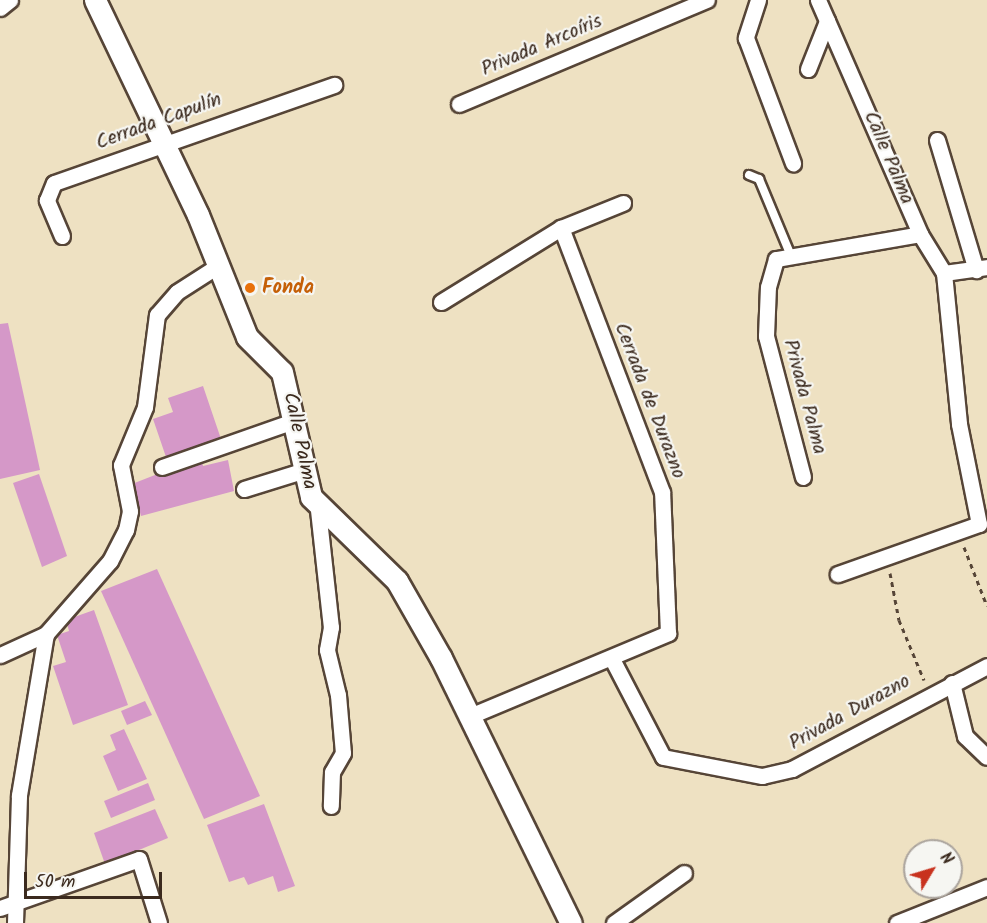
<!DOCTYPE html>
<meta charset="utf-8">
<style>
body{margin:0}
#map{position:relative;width:987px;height:923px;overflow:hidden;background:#eee1c2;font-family:Kalam,sans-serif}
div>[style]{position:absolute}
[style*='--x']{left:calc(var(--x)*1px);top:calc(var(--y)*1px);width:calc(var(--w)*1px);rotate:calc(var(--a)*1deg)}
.building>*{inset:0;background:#d598c8}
.path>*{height:3px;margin-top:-1.5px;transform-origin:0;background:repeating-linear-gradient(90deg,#564537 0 4.5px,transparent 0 9px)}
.roads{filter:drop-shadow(2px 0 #564537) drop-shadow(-2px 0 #564537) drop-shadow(0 2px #564537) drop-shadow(0 -2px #564537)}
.lane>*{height:8px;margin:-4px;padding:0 4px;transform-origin:4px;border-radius:4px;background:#fff}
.street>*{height:15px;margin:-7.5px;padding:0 7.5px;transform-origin:7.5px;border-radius:7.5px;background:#fff}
.secondary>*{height:21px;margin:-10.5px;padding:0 10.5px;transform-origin:10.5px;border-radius:10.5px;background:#fff}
.dots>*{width:16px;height:16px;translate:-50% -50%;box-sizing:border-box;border:3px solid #f6f6f2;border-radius:50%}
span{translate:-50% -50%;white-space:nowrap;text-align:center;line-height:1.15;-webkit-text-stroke:4.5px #f6f6f2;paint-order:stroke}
.street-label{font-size:20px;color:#3b2a1e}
.food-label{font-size:20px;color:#c56008;font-weight:700}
.left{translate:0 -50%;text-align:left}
.north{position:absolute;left:903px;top:839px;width:60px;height:60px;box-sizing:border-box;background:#f6f6f2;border:2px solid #aba49d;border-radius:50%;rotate:52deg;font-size:16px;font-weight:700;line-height:24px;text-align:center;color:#3b2a1e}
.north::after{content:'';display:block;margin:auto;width:21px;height:27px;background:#c8321e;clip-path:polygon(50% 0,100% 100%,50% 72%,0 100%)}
.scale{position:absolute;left:24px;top:872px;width:138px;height:27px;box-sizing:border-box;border:3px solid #3b2a1e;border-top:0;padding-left:8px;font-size:18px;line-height:21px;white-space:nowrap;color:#3b2a1e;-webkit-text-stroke:4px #f6f6f2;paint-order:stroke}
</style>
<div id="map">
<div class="building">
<i style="clip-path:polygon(8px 323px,40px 470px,0 479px,0 324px)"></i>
<i style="clip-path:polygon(203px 386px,221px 439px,166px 457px,153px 419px,173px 412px,168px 398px)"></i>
<i style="clip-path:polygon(201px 457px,203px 466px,228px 460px,234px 491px,141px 516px,132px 484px)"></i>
<i style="clip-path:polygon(39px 474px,67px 556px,42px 567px,13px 483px)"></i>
<i style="clip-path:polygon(157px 569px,260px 796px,204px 819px,101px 591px)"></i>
<i style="clip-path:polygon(94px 610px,128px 705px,73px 725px,53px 666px,66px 662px,57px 635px,69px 631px,66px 620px)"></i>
<i style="clip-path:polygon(145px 701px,152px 715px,127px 725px,121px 711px)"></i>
<i style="clip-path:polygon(124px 729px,147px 779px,118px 791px,103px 756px,116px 750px,110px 735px)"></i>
<i style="clip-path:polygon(148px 783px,155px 800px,111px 818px,104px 801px)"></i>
<i style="clip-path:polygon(264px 804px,295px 886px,278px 892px,273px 876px,248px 885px,244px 877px,229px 882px,207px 825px)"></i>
<i style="clip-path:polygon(155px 809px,168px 838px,105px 864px,94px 833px)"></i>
</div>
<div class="path">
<i style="--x:964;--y:547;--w:63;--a:68.7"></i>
<i style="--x:890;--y:573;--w:48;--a:79.2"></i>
<i style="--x:899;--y:620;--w:65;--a:67.4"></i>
</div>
<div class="roads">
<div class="lane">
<i style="--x:749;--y:175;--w:11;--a:22"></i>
<i style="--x:759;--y:179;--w:83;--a:67.4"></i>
</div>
<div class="street">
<i style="--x:758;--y:0;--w:40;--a:108"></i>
<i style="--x:746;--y:38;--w:134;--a:69.4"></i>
<i style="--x:818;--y:0;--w:255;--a:66.4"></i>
<i style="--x:920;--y:234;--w:46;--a:58.4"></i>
<i style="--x:944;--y:273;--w:152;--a:84.3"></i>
<i style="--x:959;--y:424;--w:102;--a:78.7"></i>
<i style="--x:979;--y:524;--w:150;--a:160.5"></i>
<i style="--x:0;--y:8;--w:13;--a:-39"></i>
<i style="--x:808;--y:69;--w:52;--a:-68.4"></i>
<i style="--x:459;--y:104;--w:269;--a:-22.8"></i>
<i style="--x:937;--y:140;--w:136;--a:73.3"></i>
<i style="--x:62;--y:236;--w:39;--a:-113"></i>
<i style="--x:47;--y:200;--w:18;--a:-68"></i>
<i style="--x:54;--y:183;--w:297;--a:-19.3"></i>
<i style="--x:944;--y:273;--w:43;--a:-7.9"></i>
<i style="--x:441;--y:302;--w:141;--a:-31.7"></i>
<i style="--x:561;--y:228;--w:67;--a:-22"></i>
<i style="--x:162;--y:467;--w:142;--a:-19.3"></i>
<i style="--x:803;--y:477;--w:146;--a:-104.7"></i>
<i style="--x:766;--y:336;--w:49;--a:-87.7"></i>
<i style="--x:768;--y:287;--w:29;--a:-74"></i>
<i style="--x:776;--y:259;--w:146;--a:-9.8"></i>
<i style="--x:244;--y:489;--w:64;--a:-17.3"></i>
<i style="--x:318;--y:510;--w:118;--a:83.7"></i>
<i style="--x:331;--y:627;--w:23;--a:100"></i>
<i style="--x:327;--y:650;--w:46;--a:76.3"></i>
<i style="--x:338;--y:695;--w:58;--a:85.1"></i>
<i style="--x:343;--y:753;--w:22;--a:120"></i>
<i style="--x:332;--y:772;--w:34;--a:92"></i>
<i style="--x:0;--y:655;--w:51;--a:-24.5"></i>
<i style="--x:612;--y:659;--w:110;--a:62.5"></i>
<i style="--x:663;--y:757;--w:101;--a:10.9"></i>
<i style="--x:762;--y:776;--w:31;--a:-13"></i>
<i style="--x:792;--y:769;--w:221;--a:-27.8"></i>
<i style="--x:952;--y:683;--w:55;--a:76.2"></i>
<i style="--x:965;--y:736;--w:30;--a:44"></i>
<i style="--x:470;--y:716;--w:215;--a:-22.7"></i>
<i style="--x:668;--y:633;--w:141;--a:-92.4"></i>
<i style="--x:662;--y:492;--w:283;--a:-110.9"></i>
<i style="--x:0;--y:908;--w:147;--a:-19.4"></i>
<i style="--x:139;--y:859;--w:67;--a:72.6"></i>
<i style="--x:15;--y:923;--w:128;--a:-88.2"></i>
<i style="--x:19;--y:795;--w:163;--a:-80.5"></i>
<i style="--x:46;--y:634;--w:97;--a:-48.8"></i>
<i style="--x:110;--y:561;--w:35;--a:-63"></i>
<i style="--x:126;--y:530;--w:19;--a:-78"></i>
<i style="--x:130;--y:511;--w:47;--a:-101.1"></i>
<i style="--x:121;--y:465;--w:63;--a:-67.5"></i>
<i style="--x:145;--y:407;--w:93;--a:-82.6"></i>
<i style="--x:157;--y:315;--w:30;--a:-49"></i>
<i style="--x:177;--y:292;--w:50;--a:-32.7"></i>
<i style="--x:614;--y:923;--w:86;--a:-35.5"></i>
<i style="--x:897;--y:923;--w:97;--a:-21.8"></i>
</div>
<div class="secondary">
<i style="--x:95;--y:0;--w:238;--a:64.4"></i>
<i style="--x:198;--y:215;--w:131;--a:68.1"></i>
<i style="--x:247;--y:337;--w:49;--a:45"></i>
<i style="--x:282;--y:372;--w:128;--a:76.9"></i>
<i style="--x:311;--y:497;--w:120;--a:44.3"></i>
<i style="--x:397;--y:581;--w:89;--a:60.3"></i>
<i style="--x:441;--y:658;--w:295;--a:63.9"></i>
</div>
</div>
<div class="dots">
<i style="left:250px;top:288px;background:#e8710a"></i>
</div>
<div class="street-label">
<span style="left:542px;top:46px;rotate:-23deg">Privada Arcoíris</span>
<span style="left:159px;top:122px;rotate:-20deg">Cerrada Capulín</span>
<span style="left:888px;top:158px;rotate:67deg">Calle Palma</span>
<span style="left:804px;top:397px;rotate:75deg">Privada Palma</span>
<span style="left:649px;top:401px;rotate:69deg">Cerrada de Durazno</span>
<span style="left:299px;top:441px;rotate:78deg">Calle Palma</span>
<span style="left:850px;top:713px;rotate:-29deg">Privada Durazno</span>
</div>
<div class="food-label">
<span class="left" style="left:262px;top:288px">Fonda</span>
</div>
<div class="north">N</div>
<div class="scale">50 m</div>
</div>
